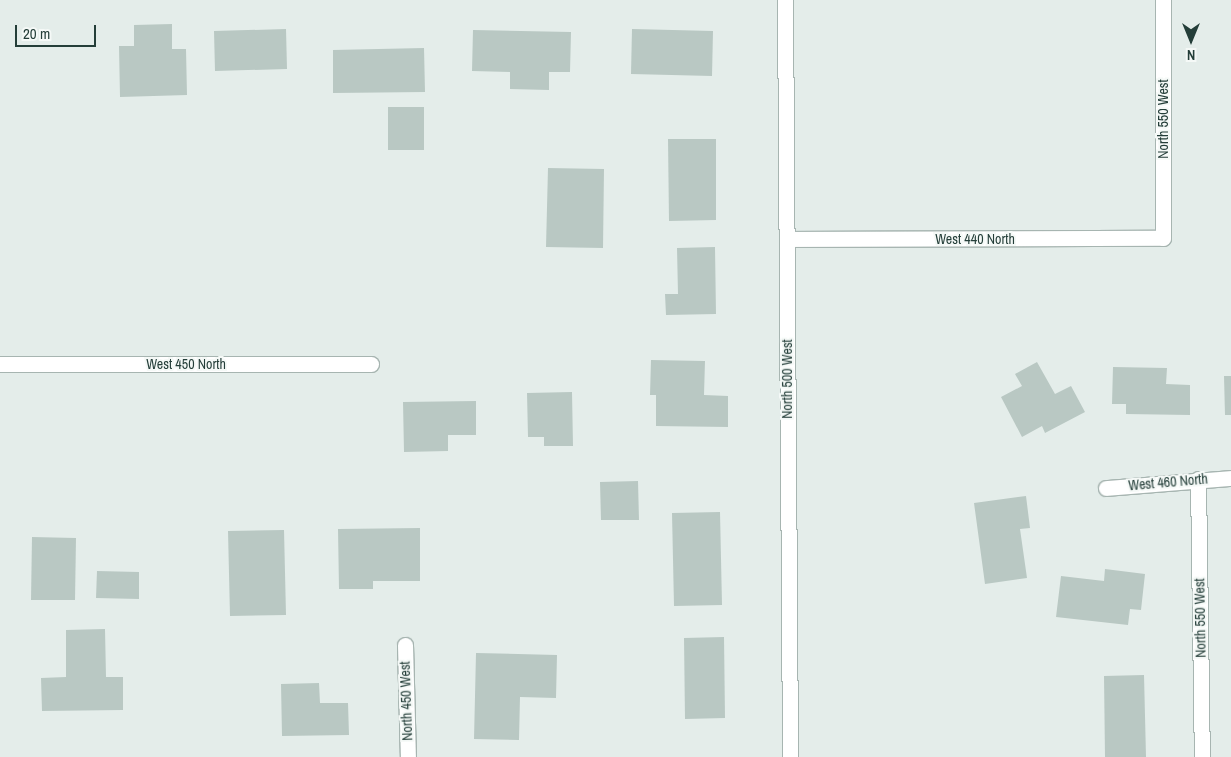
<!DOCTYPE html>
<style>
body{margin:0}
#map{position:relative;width:1231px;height:757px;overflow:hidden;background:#e4edea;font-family:"Archivo Narrow",sans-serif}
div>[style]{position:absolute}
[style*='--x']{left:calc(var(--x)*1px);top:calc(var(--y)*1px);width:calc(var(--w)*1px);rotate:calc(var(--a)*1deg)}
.building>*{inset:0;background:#b9c8c3}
.roads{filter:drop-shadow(1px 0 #a7b5b1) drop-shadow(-1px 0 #a7b5b1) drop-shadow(0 1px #a7b5b1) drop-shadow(0 -1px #a7b5b1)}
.minor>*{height:15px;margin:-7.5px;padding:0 7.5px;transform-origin:7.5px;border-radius:7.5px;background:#fff}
span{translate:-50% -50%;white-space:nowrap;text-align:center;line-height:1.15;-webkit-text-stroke:4px #f5f9f7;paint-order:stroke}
.street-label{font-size:14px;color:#243e39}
.north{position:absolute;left:1166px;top:15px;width:50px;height:50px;-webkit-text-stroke:4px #f5f9f7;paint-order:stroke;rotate:180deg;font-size:14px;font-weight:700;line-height:20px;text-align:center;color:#243e39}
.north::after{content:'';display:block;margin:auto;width:18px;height:22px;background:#243e39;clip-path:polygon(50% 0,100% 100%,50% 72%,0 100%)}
.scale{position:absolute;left:15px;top:25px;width:81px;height:22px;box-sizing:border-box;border:2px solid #243e39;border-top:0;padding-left:6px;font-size:15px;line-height:18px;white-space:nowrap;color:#243e39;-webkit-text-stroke:4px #f5f9f7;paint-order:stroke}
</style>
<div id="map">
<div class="building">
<i style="clip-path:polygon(172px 24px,172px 49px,186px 49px,187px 95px,120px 97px,119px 46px,134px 46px,134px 25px)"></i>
<i style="clip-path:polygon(286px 29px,287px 69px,215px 71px,214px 31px)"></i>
<i style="clip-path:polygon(632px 29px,713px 31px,712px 76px,631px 74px)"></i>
<i style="clip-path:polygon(473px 30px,571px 32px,570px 72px,549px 72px,549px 90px,510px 89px,510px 72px,472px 71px)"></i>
<i style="clip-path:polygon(424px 48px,425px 92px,333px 93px,333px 50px)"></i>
<i style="clip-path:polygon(388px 107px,424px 107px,424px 150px,388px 150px)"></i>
<i style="clip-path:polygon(668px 139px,716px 139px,716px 220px,669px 221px)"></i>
<i style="clip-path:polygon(548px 168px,604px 169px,603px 248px,546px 247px)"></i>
<i style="clip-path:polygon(715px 247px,716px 314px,666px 315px,665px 294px,678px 294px,677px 248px)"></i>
<i style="clip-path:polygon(651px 360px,705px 361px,704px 395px,728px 396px,728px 427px,656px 426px,656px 395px,650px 395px)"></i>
<i style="clip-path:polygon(1037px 362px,1055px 394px,1071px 386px,1085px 412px,1045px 433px,1042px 426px,1022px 437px,1001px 397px,1022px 386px,1015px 374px)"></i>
<i style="clip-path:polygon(1113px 367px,1167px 368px,1166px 384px,1190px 385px,1190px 415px,1126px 414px,1126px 404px,1112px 404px)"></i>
<i style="clip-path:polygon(1224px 376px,1231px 376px,1231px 415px,1225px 415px)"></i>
<i style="clip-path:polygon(572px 392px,573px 446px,544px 446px,544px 437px,528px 437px,527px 393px)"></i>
<i style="clip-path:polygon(476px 401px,476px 435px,448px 435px,448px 451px,404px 452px,403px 402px)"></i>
<i style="clip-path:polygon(638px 481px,639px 520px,601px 520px,600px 482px)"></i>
<i style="clip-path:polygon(1026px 496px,1030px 528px,1020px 529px,1027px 578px,985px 584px,974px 503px)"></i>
<i style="clip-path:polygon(720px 512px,722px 605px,674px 606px,672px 513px)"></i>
<i style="clip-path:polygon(420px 528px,420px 581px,373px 581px,373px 589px,339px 589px,338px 529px)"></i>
<i style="clip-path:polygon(284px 530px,286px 615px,230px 616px,228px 531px)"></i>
<i style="clip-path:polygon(32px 537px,76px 538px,75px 600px,31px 600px)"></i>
<i style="clip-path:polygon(1105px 569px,1145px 574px,1141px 610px,1130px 609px,1128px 625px,1056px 617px,1061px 576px,1104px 581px)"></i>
<i style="clip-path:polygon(97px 571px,139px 572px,139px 599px,96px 598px)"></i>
<i style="clip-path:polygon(105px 629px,106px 677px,123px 677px,123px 710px,42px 711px,41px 678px,66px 677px,66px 630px)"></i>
<i style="clip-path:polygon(724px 637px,725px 718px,685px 719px,684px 638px)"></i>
<i style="clip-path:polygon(476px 653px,557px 655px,556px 698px,520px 697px,519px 740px,474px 739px)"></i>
<i style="clip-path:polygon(1144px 675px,1146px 757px,1105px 757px,1104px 676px)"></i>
<i style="clip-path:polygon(319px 683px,320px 703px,348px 703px,349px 735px,282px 736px,281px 684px)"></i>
</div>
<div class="roads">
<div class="minor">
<i style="--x:785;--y:0;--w:757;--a:89.62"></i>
<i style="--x:787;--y:239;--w:376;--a:-0.2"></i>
<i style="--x:1163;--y:238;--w:238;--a:-90"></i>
<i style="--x:0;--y:364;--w:371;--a:0"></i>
<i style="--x:1198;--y:479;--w:278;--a:89.2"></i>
<i style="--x:1106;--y:488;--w:125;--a:-4.6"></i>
<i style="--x:405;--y:645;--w:112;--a:88.5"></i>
</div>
</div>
<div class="street-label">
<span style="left:1163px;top:119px;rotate:-90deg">North 550 West</span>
<span style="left:975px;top:239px">West 440 North</span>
<span style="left:186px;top:364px">West 450 North</span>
<span style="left:787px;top:379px;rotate:-90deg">North 500 West</span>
<span style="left:1168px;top:482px;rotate:-5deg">West 460 North</span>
<span style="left:1200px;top:618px;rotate:-91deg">North 550 West</span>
<span style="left:406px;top:701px;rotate:-92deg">North 450 West</span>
</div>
<div class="north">N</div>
<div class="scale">20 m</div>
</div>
